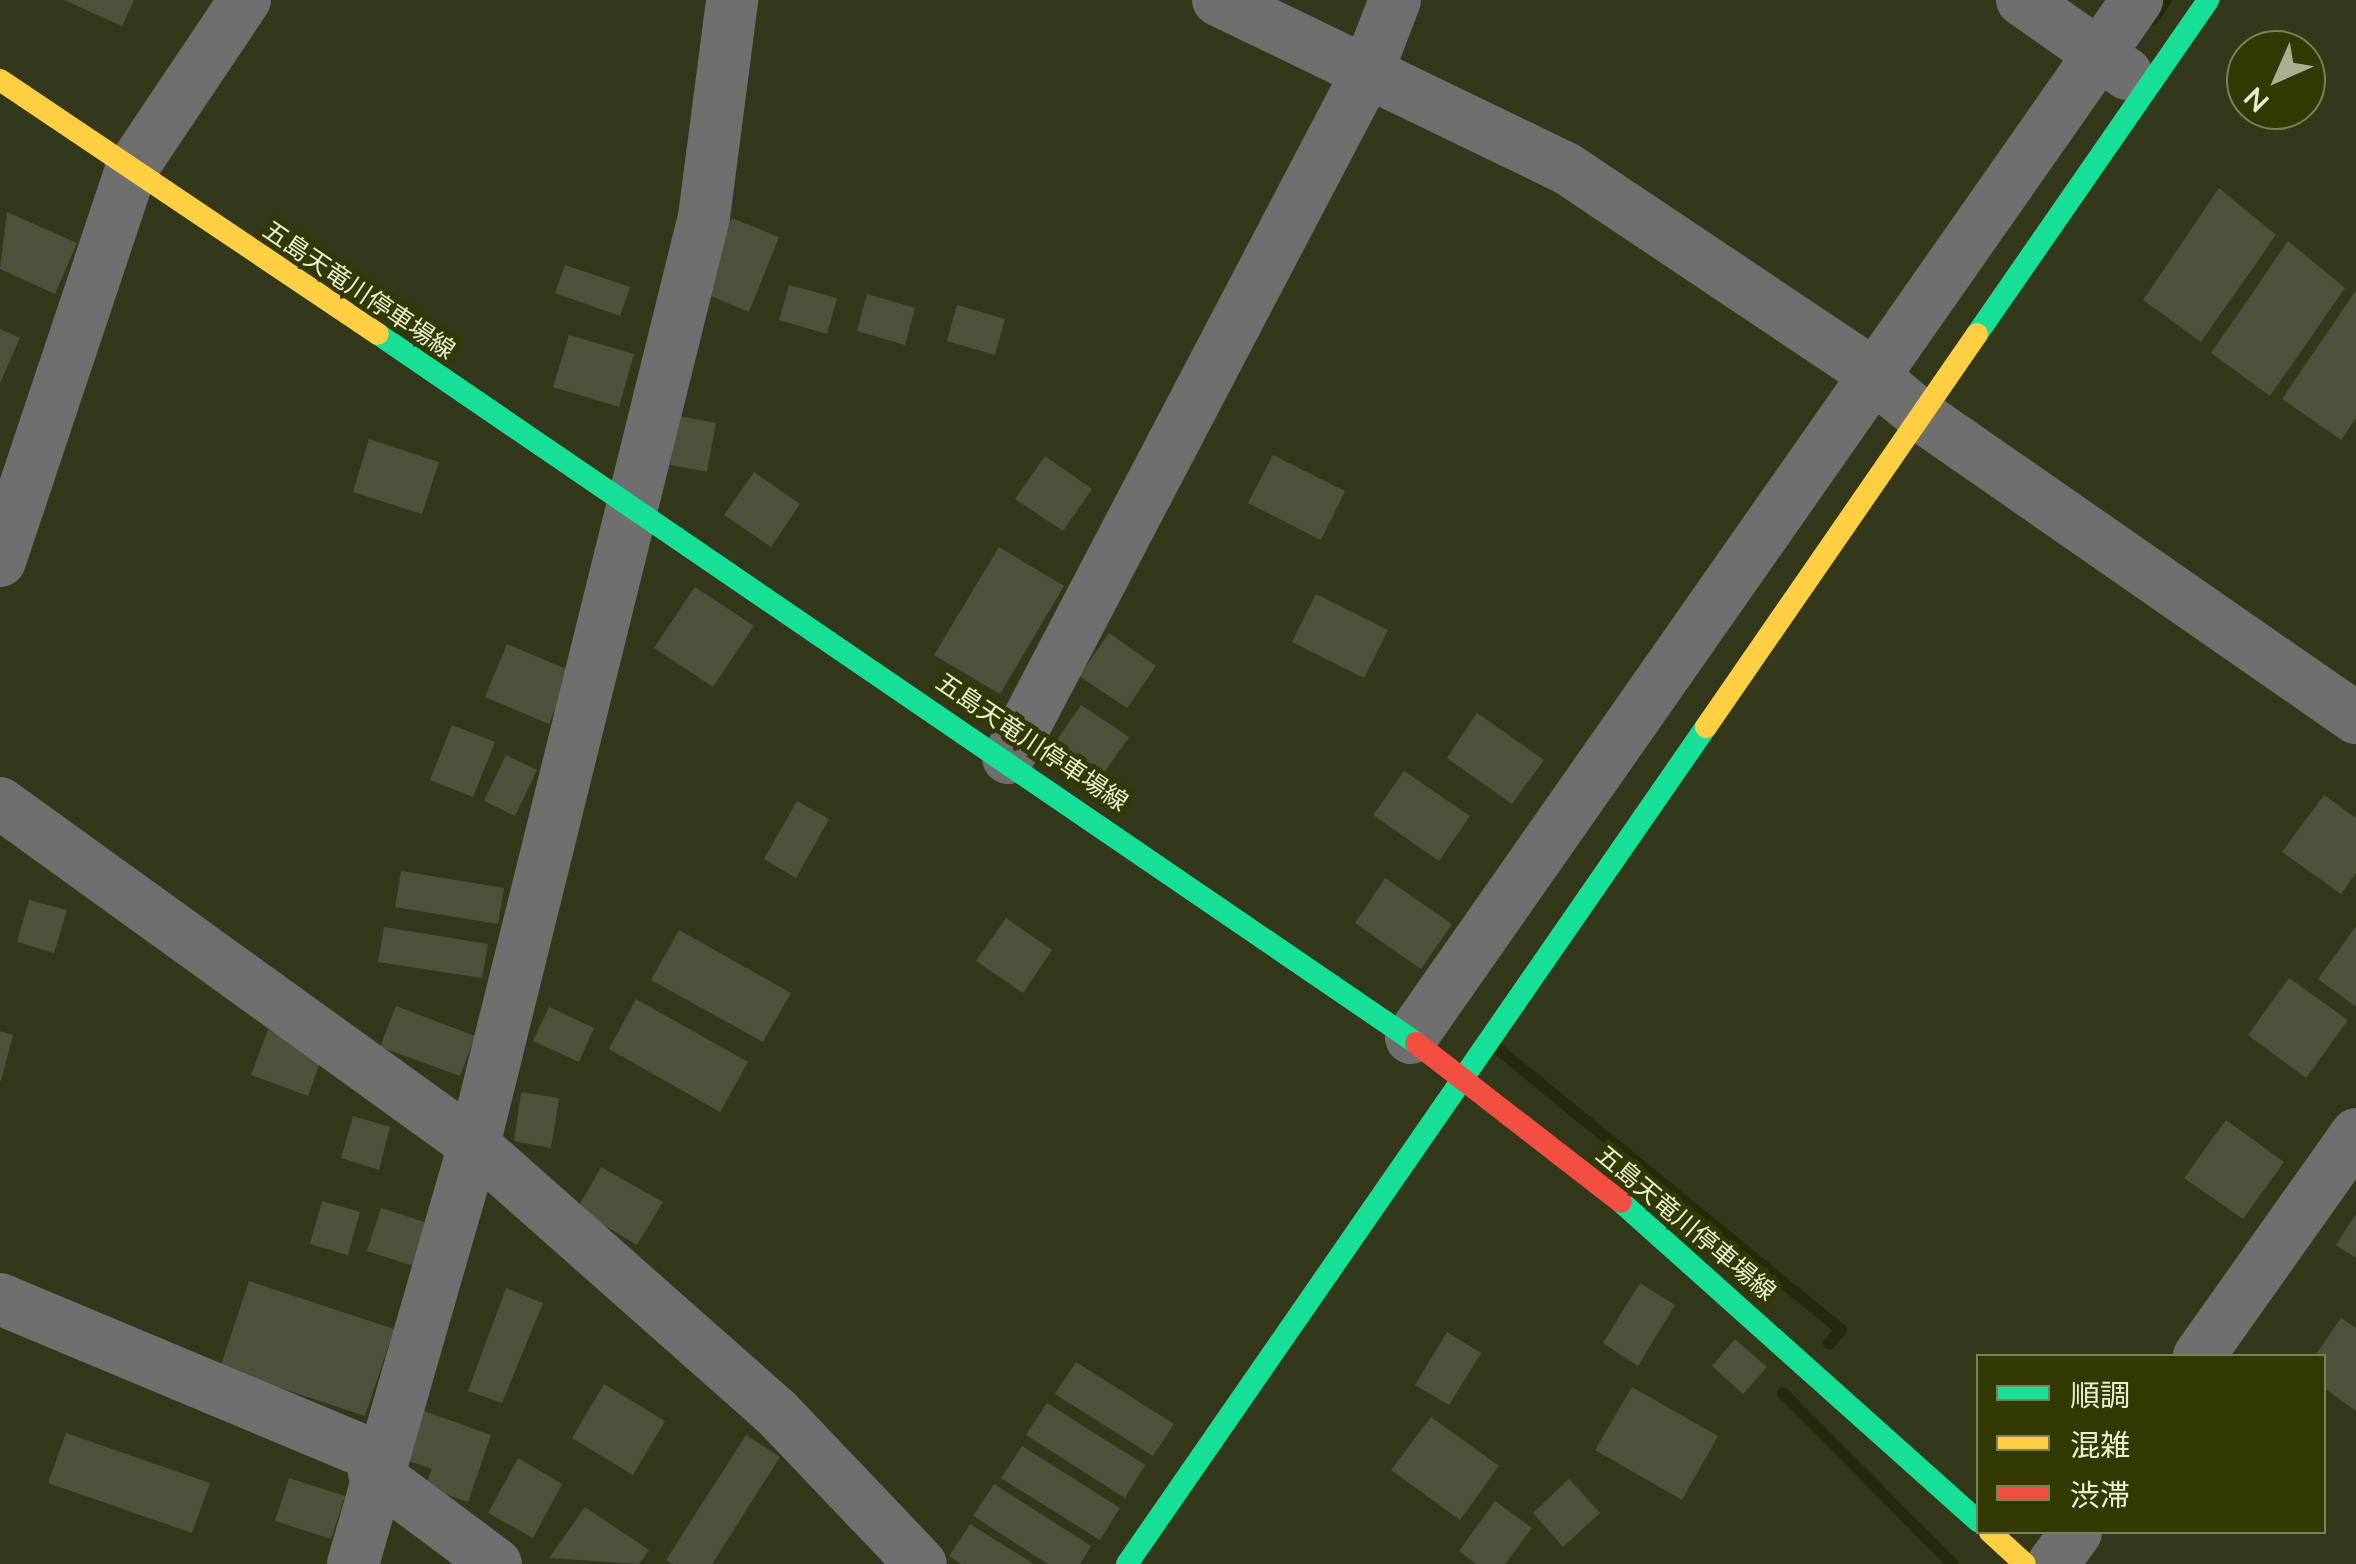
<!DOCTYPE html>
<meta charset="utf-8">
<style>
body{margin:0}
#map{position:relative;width:2356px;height:1564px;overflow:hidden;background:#34381b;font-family:Mulish,"Noto Sans JP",sans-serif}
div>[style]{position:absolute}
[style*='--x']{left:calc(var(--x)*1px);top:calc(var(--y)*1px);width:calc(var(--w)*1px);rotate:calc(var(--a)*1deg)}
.stream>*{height:12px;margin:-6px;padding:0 6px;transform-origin:6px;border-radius:6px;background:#262a0c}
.building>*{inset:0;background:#4e513b}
.street>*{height:52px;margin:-26px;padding:0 26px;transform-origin:26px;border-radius:26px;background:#706f6f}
.fast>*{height:22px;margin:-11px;padding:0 11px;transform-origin:11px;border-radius:11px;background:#16e098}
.slow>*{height:22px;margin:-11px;padding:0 11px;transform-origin:11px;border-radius:11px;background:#ffcf43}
.jam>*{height:22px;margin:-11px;padding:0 11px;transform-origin:11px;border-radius:11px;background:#f24e42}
span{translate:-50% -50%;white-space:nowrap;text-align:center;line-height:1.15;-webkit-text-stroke:9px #333902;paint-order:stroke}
.street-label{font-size:25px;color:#e9eed3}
.legend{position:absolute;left:1976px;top:1354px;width:350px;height:180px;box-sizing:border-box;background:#333902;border:2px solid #7c8156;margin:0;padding:12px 18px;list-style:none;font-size:30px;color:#e9eed3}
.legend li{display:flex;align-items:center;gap:20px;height:50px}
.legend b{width:50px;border:2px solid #7c8156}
.north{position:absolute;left:2226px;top:30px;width:100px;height:100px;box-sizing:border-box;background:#333902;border:2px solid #7c8156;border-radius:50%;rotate:225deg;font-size:28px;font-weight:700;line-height:40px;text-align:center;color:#e9eed3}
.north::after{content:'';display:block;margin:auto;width:35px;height:45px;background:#aaae93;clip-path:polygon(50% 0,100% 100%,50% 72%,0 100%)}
</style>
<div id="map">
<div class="stream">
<i style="--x:2152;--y:20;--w:24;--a:-55"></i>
<i style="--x:1498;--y:1049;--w:443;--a:39.3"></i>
<i style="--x:1841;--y:1330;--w:18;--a:131"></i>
<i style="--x:1783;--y:1393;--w:241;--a:45.2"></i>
</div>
<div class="building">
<i style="clip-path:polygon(64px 0,134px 0,122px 26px)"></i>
<i style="clip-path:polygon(2219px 188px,2276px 235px,2201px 342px,2143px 300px)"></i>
<i style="clip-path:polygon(7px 212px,77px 243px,55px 294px,0 269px)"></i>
<i style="clip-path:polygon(732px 218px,779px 237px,749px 312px,701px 292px)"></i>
<i style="clip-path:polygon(2288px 241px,2345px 288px,2270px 396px,2211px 353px)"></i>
<i style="clip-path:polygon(565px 265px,630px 287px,620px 316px,555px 293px)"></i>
<i style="clip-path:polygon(789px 285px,837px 298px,827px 334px,779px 320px)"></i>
<i style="clip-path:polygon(2356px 290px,2356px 418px,2341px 440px,2282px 399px)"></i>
<i style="clip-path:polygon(867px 294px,915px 308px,905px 345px,857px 331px)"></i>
<i style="clip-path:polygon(957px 305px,1005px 319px,995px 355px,947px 341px)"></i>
<i style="clip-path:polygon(0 329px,20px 338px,0 383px)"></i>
<i style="clip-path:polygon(569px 335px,634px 354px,619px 407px,553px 387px)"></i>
<i style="clip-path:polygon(679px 416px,716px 423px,707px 472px,670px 465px)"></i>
<i style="clip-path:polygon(369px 439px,439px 462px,422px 514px,353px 492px)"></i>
<i style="clip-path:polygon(1273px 455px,1345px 491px,1321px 540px,1248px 503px)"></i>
<i style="clip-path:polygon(1045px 456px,1092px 489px,1063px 531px,1015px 499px)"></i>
<i style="clip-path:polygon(754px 472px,800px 504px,771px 547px,724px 515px)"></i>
<i style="clip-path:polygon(999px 547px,1064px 586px,1000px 694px,934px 655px)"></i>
<i style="clip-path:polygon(695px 587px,754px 626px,713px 687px,654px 648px)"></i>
<i style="clip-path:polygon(1316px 594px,1388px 630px,1364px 678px,1292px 642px)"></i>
<i style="clip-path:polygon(1109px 633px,1156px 666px,1127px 708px,1079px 676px)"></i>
<i style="clip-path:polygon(507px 644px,571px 671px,549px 724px,485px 697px)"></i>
<i style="clip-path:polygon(1081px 705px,1129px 737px,1099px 780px,1052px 747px)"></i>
<i style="clip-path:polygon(1477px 713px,1544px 760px,1512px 804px,1447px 758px)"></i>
<i style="clip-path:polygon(452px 725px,495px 742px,473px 797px,430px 780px)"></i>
<i style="clip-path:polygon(506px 755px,537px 770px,515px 816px,484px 801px)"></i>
<i style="clip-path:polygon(1404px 771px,1470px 816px,1439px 861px,1373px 815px)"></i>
<i style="clip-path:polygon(2324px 795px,2356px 818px,2356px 873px,2341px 894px,2282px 852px)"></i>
<i style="clip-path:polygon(797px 801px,829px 819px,796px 878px,764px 859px)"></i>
<i style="clip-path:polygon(401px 871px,504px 888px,498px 924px,395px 907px)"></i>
<i style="clip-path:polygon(1385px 878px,1452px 924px,1421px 969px,1355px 923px)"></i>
<i style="clip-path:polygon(29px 900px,67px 910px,54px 953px,17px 942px)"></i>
<i style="clip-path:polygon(1006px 918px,1052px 950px,1023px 993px,976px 961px)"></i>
<i style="clip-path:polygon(2356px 926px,2356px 1007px,2318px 979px)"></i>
<i style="clip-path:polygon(384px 927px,488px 944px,482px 978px,378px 962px)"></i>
<i style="clip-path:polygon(679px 930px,791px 993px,763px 1042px,651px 980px)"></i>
<i style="clip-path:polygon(2289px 978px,2348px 1020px,2306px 1078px,2248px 1035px)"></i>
<i style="clip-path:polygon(636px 999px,748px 1062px,720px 1112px,609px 1049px)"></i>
<i style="clip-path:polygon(396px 1006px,475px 1036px,460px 1076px,380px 1047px)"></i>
<i style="clip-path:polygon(549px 1007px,594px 1028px,579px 1062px,533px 1041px)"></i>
<i style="clip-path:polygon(268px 1030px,324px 1052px,308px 1096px,251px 1075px)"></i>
<i style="clip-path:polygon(0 1031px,13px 1035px,1px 1081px,0 1080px)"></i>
<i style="clip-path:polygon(521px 1092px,559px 1098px,551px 1148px,514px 1141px)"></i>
<i style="clip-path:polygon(353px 1116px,390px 1127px,379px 1170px,341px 1158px)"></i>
<i style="clip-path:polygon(2226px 1120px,2284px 1162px,2243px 1219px,2184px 1178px)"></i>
<i style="clip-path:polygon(601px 1167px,663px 1202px,637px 1245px,577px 1209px)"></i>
<i style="clip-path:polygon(322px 1201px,360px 1212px,348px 1255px,310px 1244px)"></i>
<i style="clip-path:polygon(381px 1208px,437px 1226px,423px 1269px,367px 1251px)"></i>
<i style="clip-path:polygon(2356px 1214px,2356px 1258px,2336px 1245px)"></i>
<i style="clip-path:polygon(249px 1281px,394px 1329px,365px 1416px,220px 1368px)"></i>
<i style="clip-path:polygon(1640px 1283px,1675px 1305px,1638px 1366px,1603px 1343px)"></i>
<i style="clip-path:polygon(506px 1288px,543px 1303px,502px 1403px,468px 1391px)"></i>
<i style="clip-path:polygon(2341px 1318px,2356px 1328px,2356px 1411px,2324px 1388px,2324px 1356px,2315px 1356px)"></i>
<i style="clip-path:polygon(1447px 1332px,1481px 1353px,1449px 1405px,1415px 1385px)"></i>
<i style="clip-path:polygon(1735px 1339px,1767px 1367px,1743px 1394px,1712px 1366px)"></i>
<i style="clip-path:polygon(1076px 1362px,1174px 1424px,1153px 1456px,1055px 1394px)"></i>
<i style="clip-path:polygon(604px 1384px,665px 1421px,633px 1475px,572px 1438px)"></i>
<i style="clip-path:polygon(1632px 1387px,1718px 1436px,1682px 1500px,1595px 1450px)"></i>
<i style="clip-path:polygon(1047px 1403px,1145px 1465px,1125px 1498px,1026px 1435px)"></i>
<i style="clip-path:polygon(424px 1411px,491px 1435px,468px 1502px,425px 1487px,432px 1469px,406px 1460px)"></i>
<i style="clip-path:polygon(1431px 1417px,1499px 1466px,1460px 1520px,1391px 1470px)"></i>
<i style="clip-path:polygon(66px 1433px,210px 1483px,192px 1533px,48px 1483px)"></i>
<i style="clip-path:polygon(746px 1435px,780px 1457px,712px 1564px,673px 1564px,666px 1560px)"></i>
<i style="clip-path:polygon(1022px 1446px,1120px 1508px,1100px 1540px,1001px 1478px)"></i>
<i style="clip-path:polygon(518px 1458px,562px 1484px,533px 1538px,488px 1513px)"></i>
<i style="clip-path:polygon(289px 1478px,345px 1496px,331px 1539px,275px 1521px)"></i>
<i style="clip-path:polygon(1569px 1479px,1600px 1513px,1563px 1547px,1533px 1513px)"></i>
<i style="clip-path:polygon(994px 1484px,1091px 1546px,1080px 1564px,1048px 1564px,973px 1516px)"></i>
<i style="clip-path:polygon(1495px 1501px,1532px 1528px,1505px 1564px,1476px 1564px,1459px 1551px)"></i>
<i style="clip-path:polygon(585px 1507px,649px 1550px,639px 1564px,549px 1558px)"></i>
<i style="clip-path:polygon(970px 1524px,1034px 1564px,961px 1564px,949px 1556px)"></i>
</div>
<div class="street">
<i style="--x:1218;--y:0;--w:386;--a:25.8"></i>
<i style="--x:1566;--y:168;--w:350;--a:33.8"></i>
<i style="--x:1857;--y:363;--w:87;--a:39.4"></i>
<i style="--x:1924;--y:418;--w:526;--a:34.78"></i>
<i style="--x:2022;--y:0;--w:128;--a:35.2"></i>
<i style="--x:0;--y:561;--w:412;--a:-71.5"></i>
<i style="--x:131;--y:170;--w:205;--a:-56.2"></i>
<i style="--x:1008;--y:758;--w:773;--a:-62.34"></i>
<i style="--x:1367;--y:73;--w:78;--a:-69"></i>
<i style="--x:0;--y:803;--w:584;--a:35.81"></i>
<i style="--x:474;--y:1145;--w:403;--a:41.5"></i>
<i style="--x:776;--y:1412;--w:210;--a:46.4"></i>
<i style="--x:1411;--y:1038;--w:1267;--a:-55.03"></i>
<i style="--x:0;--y:1299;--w:410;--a:22.7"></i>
<i style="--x:2199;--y:1356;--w:272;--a:-54.7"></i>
<i style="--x:374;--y:1473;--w:152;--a:36.7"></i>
<i style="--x:353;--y:1564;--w:436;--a:-73.9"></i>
<i style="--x:474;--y:1145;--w:956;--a:-76.08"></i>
<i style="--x:704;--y:217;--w:219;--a:-82.6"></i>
<i style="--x:2053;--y:1564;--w:39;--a:-54"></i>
</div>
<div class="fast">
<i style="--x:378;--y:334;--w:1257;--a:34.33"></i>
<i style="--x:1977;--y:334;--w:406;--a:-55.3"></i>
<i style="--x:1621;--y:1202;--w:479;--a:41.8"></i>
<i style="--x:1127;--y:1564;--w:1018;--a:-55.33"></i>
</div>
<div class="slow">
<i style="--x:0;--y:80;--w:455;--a:33.9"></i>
<i style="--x:1706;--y:727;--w:477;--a:-55.4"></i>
<i style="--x:1990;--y:1532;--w:47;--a:42.4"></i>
</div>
<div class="jam">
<i style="--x:1416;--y:1043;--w:259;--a:37.8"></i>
</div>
<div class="street-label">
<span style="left:359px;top:290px;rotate:34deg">五島天竜川停車場線</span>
<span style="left:1032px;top:742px;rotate:34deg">五島天竜川停車場線</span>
<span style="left:1686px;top:1223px;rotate:40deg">五島天竜川停車場線</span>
</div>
<ul class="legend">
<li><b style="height:12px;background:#16e098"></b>順調</li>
<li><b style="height:12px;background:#ffcf43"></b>混雑</li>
<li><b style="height:12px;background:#f24e42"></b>渋滞</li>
</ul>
<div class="north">N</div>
</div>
